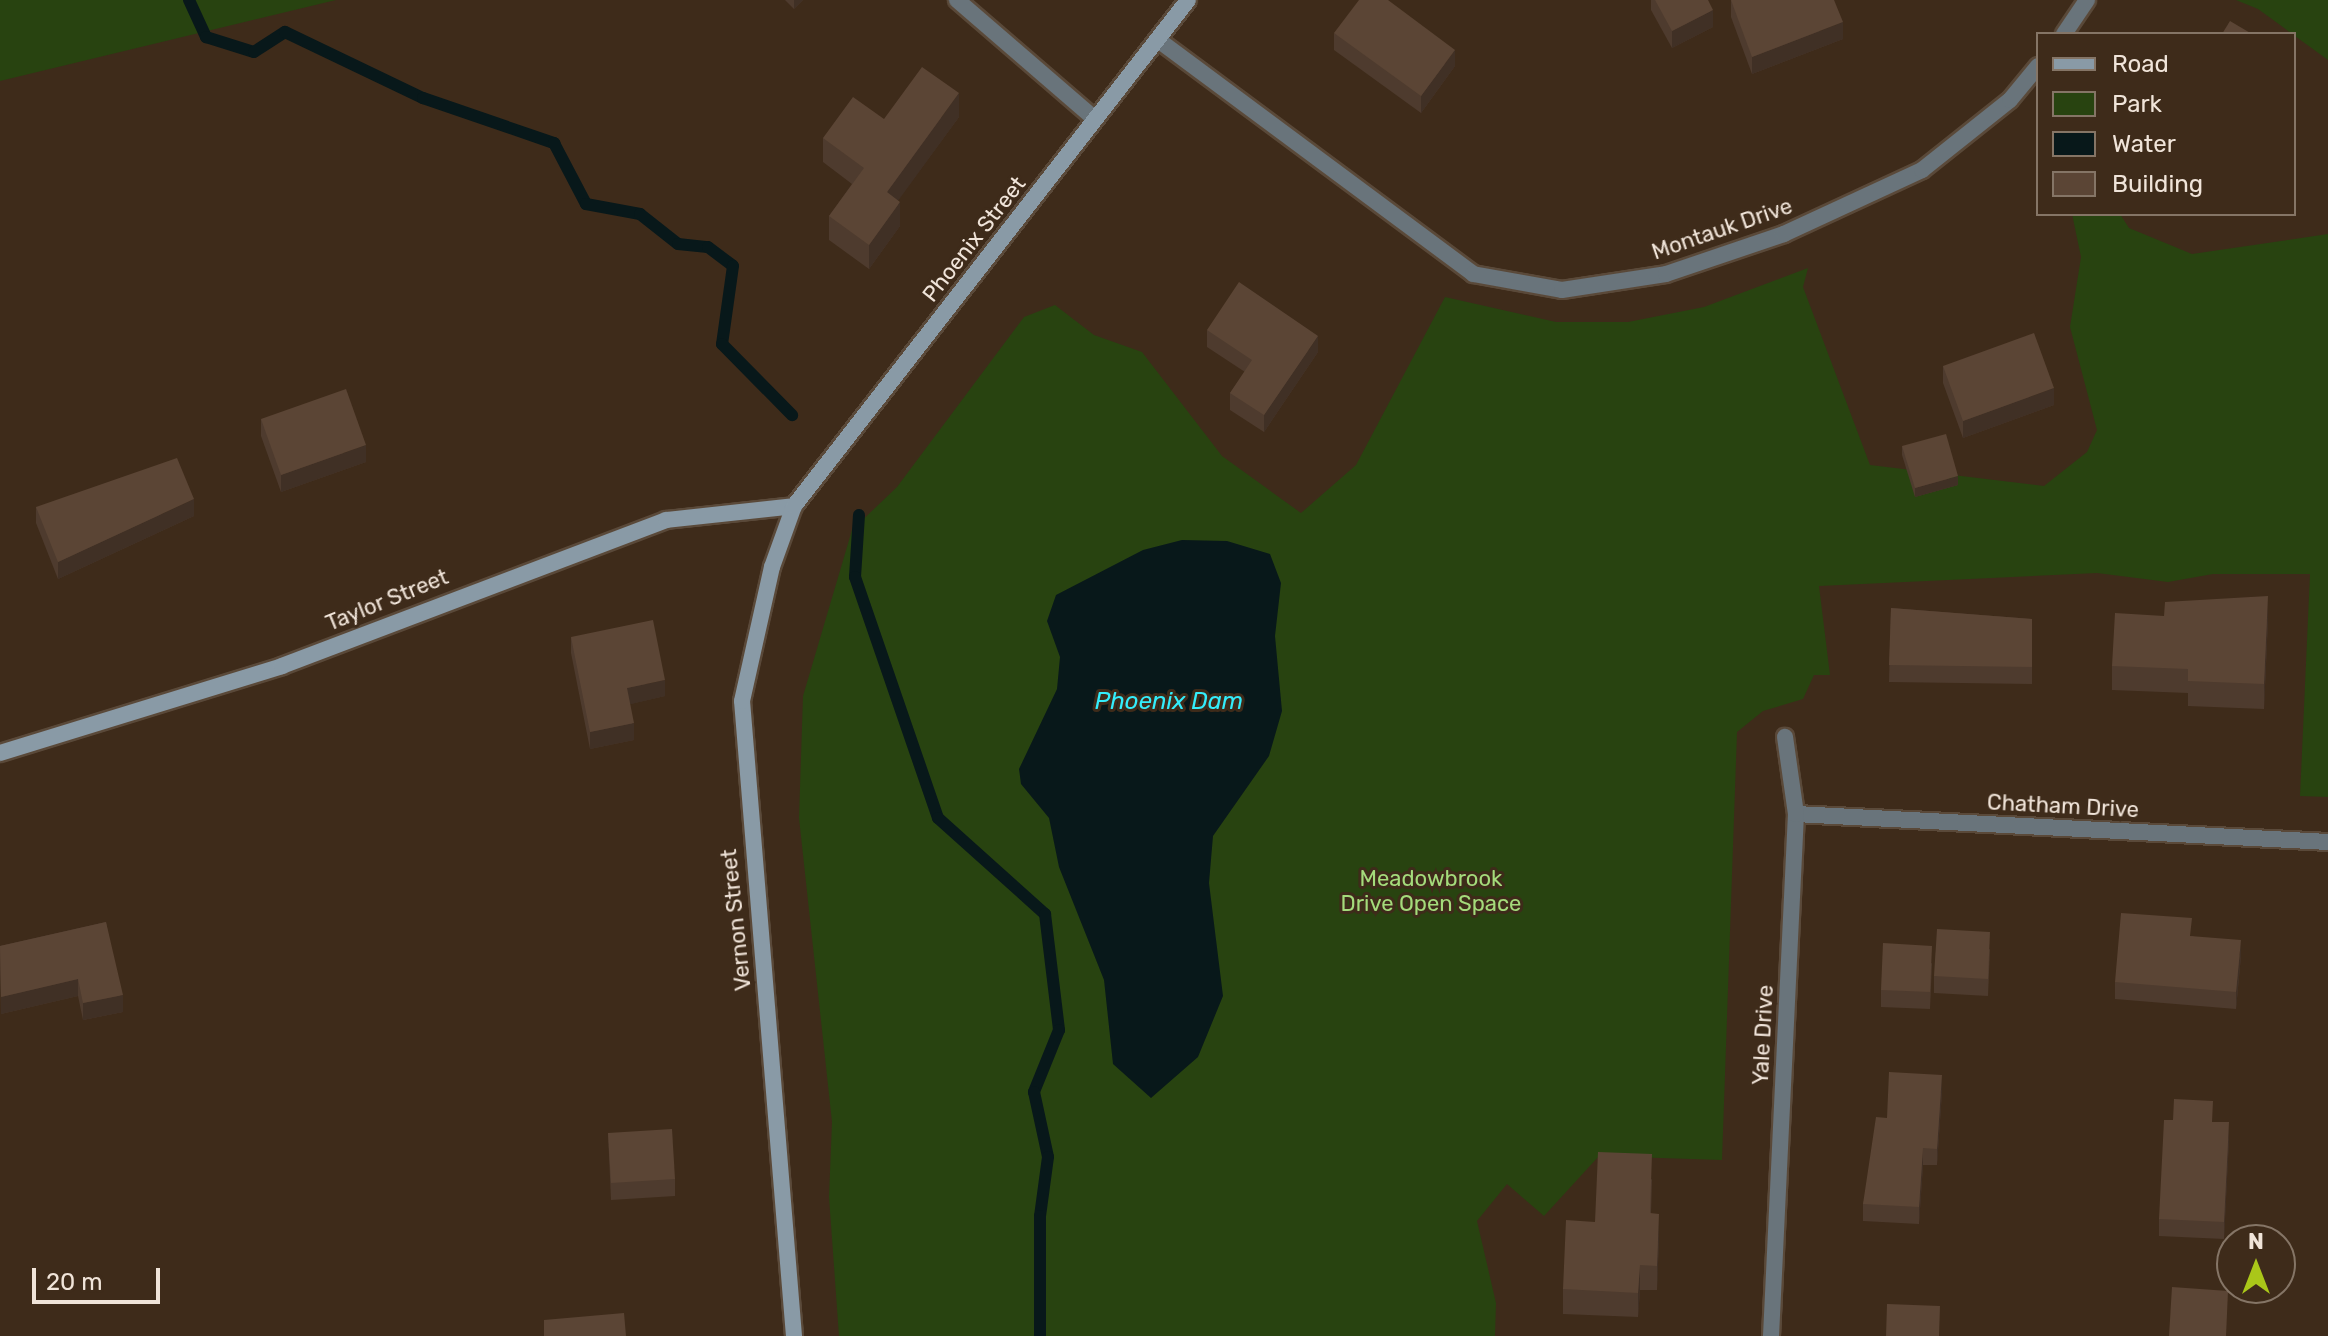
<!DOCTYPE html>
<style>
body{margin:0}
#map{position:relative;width:2328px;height:1336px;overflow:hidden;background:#3e2b1a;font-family:Rubik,sans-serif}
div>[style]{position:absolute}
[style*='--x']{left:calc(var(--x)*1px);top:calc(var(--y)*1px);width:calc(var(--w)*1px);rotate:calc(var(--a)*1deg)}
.green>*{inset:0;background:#284310}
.water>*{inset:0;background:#08181a}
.stream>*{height:12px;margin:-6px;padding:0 6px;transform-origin:6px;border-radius:6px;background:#08181a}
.roads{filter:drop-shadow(2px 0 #5a4939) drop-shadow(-2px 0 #5a4939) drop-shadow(0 2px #5a4939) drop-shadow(0 -2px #5a4939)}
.street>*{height:16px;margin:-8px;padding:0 8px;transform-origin:8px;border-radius:8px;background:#69747b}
.secondary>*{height:16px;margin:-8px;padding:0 8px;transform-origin:8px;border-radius:8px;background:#899aa6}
.wall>*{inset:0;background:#4e3b2e}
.shaded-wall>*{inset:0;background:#403025}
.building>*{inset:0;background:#5b4535}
span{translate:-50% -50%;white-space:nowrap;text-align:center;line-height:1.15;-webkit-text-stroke:6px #3e2b1a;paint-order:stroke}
.street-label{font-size:22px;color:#f0e4d9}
.park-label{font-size:22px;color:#a4db7b}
.water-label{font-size:24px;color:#33edfb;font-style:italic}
.legend{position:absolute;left:2036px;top:32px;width:260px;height:184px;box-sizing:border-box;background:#3e2b1a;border:2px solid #857566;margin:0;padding:10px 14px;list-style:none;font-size:24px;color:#f0e4d9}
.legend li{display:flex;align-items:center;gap:16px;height:40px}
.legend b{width:40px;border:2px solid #857566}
.north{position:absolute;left:2216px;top:1224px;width:80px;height:80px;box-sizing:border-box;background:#3e2b1a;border:2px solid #857566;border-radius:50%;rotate:0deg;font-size:22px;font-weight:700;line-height:32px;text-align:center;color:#f0e4d9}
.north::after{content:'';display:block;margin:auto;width:28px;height:36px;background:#aac719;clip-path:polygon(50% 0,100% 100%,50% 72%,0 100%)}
.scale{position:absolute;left:32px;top:1268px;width:128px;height:36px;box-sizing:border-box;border:4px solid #f0e4d9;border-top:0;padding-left:10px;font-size:24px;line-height:28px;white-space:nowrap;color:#f0e4d9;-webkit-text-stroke:6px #3e2b1a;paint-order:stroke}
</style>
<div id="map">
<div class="green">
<i style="clip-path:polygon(0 0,336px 0,0 81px)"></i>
<i style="clip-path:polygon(2236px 0,2328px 0,2328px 60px,2258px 9px)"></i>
<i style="clip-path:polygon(2072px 214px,2120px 214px,2129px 228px,2192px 254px,2328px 234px,2328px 797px,2300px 796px,2310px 574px,2213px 574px,2168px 582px,2097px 573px,1819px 586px,1830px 675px,1814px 675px,1803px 699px,1763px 711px,1737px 732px,1722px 1160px,1599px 1156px,1544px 1216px,1507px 1184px,1477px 1221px,1496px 1303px,1495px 1336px,839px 1336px,829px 1197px,832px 1122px,799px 818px,803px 696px,852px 530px,897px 487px,1024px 317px,1055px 305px,1094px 335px,1142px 352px,1222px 456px,1301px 513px,1356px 465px,1445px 297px,1556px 322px,1628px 322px,1704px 307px,1808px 268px,1803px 287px,1870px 465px,2044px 486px,2087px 452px,2097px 430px,2070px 327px,2081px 257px)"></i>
</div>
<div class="water">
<i style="clip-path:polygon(1182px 540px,1227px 541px,1270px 554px,1281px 583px,1275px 636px,1282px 711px,1269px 756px,1213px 836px,1209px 883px,1223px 996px,1198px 1057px,1151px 1098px,1113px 1064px,1104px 980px,1059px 867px,1049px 818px,1021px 784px,1019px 769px,1057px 689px,1060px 657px,1047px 621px,1056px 595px,1143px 550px)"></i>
</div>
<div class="stream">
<i style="--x:189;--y:0;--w:41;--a:65.3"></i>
<i style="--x:206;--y:37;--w:50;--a:17.4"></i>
<i style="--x:254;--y:52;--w:37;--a:-33"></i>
<i style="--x:285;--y:32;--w:153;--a:25.6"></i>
<i style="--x:423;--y:98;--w:139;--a:19"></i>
<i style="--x:554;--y:143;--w:69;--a:62.3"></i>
<i style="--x:586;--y:204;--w:55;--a:10.5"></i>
<i style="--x:640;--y:214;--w:48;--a:38.3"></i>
<i style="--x:678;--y:244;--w:30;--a:6"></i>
<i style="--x:708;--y:247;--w:31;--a:37"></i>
<i style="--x:733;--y:266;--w:79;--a:98"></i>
<i style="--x:722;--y:344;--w:100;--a:45.4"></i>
<i style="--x:859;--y:515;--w:62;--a:93.7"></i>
<i style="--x:855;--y:577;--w:255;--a:71"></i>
<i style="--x:938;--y:818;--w:144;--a:41.9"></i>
<i style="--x:1045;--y:914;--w:117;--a:83.1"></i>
<i style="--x:1059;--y:1030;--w:67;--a:112"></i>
<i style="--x:1034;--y:1092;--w:66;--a:77.8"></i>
<i style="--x:1048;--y:1157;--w:60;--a:97.7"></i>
<i style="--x:1040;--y:1216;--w:120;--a:90"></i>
</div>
<div class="roads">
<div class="street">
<i style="--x:957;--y:0;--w:182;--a:40.8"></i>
<i style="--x:2064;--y:34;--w:41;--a:-55.9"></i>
<i style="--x:1161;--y:42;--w:389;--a:36.6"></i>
<i style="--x:1473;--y:274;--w:90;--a:10.2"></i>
<i style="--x:1562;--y:290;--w:105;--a:-8.7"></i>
<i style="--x:1666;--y:274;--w:125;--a:-18.7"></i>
<i style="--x:1784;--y:234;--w:152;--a:-24.9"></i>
<i style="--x:1922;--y:170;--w:112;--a:-38.5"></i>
<i style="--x:2010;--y:100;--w:44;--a:-50.5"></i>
<i style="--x:1796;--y:814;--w:533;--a:3.01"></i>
<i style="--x:1771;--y:1336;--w:523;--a:-87.26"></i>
<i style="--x:1796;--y:814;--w:78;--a:-98.1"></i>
</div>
<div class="secondary">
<i style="--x:0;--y:753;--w:295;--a:-17.1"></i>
<i style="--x:282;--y:666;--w:411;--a:-20.8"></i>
<i style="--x:666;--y:520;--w:129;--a:-6.2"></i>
<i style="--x:794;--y:1336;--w:637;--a:-94.68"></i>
<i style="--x:742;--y:701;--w:137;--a:-77.4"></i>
<i style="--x:772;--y:567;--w:65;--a:-70.2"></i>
<i style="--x:794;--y:506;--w:641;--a:-52.09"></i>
</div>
</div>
<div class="wall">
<i style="clip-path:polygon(785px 0,803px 0,794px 9px)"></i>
<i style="clip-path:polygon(1651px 0,1708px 0,1713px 27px,1672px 48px,1651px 10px)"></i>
<i style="clip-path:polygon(1731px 0,1843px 39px,1752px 74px,1731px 17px)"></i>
<i style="clip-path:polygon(1334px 33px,1455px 66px,1421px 113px,1334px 50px)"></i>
<i style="clip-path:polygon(959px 117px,898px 200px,900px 226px,869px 269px,829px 240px,829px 216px,852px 184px,823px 162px,823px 138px,884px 119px)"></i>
<i style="clip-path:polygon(1207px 330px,1318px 352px,1264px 432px,1230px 410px,1230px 393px,1245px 372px,1207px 347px)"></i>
<i style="clip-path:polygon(1943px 366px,2054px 405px,1963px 438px,1943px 383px)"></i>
<i style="clip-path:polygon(261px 419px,366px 462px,281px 492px,261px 436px)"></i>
<i style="clip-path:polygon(1902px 446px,1958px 485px,1915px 497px,1902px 455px)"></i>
<i style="clip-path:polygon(36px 507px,194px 516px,58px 579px,36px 523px)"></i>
<i style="clip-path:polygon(1891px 608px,2032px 619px,2032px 684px,1889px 682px)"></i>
<i style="clip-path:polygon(2268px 620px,2264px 709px,2188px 706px,2188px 693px,2112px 690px,2112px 666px)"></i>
<i style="clip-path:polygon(571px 637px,665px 696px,630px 704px,634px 740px,590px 749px,571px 653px)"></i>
<i style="clip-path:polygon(106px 922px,123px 1012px,83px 1020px,78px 996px,1px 1014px,0 946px)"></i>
<i style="clip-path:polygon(2192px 936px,2241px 956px,2236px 1009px,2115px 999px,2115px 982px)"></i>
<i style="clip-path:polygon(1990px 949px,1988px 996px,1934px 993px,1934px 976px)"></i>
<i style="clip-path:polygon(1932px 963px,1930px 1009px,1881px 1007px,1881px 990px)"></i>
<i style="clip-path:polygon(1942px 1092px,1937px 1165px,1923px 1165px,1919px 1224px,1863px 1221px,1863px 1204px,1887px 1118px)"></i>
<i style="clip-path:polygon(2213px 1122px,2229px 1139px,2224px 1239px,2159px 1236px,2159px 1219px)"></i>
<i style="clip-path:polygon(608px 1133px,675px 1179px,675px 1196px,611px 1200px)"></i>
<i style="clip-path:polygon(1652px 1179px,1651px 1213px,1659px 1238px,1657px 1290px,1640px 1290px,1638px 1317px,1563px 1314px,1563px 1289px,1595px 1222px)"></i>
</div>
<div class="shaded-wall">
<i style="clip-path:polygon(794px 0,803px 0,794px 9px)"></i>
<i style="clip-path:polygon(1713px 10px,1713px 27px,1672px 48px,1672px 31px)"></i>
<i style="clip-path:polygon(1843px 22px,1843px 39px,1752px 74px,1752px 57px)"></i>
<i style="clip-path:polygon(1455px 50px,1455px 66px,1421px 113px,1421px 96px)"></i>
<i style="clip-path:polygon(959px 93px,959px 117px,887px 216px,887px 192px)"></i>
<i style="clip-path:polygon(900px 202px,900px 226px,869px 269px,869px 245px)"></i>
<i style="clip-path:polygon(1318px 336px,1318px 352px,1264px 432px,1264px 415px)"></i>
<i style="clip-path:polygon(2054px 388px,2054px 405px,1963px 438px,1963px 421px)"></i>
<i style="clip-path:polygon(366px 445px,366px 462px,281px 492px,281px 475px)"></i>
<i style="clip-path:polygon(1958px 476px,1958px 485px,1915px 497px,1915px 488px)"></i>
<i style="clip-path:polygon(194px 499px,194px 516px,58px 579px,58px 562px)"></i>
<i style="clip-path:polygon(2268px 596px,2268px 620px,2264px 709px,2264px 684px)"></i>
<i style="clip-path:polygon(665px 680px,665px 696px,627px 705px,627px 688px)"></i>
<i style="clip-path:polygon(634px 723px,634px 740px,590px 749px,590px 732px)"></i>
<i style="clip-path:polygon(2241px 940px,2241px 956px,2236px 1009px,2236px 992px)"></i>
<i style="clip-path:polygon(78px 979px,78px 996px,1px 1014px,1px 997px)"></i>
<i style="clip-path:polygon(123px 995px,123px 1012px,83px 1020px,83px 1003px)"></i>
<i style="clip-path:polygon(1942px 1075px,1942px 1092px,1937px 1165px,1937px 1149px)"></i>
<i style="clip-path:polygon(2229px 1122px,2229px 1139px,2224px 1239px,2224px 1222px)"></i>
<i style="clip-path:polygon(1923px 1148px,1923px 1165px,1919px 1224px,1919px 1207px)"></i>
<i style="clip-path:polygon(1659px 1214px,1659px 1238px,1657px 1290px,1657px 1266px)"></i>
<i style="clip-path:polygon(1640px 1265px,1640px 1290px,1638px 1317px,1638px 1293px)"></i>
</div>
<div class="building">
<i style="clip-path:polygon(1359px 0,1388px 0,1455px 50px,1421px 96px,1334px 33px)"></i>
<i style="clip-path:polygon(1655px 0,1708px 0,1713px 10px,1672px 31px)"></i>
<i style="clip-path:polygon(1731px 0,1834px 0,1843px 22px,1752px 57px)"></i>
<i style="clip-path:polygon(2230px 21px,2252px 34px,2222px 34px)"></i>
<i style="clip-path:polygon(922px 67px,959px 93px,887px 192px,900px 202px,869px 245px,829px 216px,864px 168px,823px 138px,853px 97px,884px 119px)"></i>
<i style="clip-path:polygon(1239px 282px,1318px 336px,1264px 415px,1230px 393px,1252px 360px,1207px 330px)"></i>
<i style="clip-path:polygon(2034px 333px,2054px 388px,1963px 421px,1943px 366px)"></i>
<i style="clip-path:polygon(346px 389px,366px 445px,281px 475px,261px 419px)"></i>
<i style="clip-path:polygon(1946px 434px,1958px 476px,1915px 488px,1902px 446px)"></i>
<i style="clip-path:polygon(177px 458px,194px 499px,58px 562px,36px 507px)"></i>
<i style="clip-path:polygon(2268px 596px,2264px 684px,2188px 681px,2188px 669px,2112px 666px,2115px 613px,2164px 616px,2165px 602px)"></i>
<i style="clip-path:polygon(1891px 608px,2032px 619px,2032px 667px,1889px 665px)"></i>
<i style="clip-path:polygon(653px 620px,665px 680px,627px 688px,634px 723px,590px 732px,571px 637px)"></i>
<i style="clip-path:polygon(2121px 913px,2192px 918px,2190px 936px,2241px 940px,2236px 992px,2115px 982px)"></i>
<i style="clip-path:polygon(106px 922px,123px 995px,83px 1003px,78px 979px,1px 997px,0 946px)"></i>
<i style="clip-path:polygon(1937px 929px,1990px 932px,1988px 979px,1934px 976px)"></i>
<i style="clip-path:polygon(1883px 943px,1932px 946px,1930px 992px,1881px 990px)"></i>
<i style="clip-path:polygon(1889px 1072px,1942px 1075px,1937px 1149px,1923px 1148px,1919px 1207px,1863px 1204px,1876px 1117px,1887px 1118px)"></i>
<i style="clip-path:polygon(2174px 1099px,2213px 1101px,2212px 1122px,2229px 1122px,2224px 1222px,2159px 1219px,2164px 1120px,2173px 1120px)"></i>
<i style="clip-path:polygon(672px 1129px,675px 1179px,611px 1183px,608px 1133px)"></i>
<i style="clip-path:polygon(1598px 1152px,1652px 1154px,1650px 1213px,1659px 1214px,1657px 1266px,1640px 1265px,1638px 1293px,1563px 1289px,1566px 1220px,1595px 1222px)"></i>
<i style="clip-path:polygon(2172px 1287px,2228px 1291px,2226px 1336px,2169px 1336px)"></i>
<i style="clip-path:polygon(1887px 1304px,1940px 1306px,1939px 1336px,1886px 1336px)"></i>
<i style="clip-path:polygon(624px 1313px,626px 1336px,544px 1336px,544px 1320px)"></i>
</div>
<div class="street-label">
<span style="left:1722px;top:229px;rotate:-19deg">Montauk Drive</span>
<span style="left:974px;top:239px;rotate:-52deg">Phoenix Street</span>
<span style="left:387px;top:600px;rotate:-22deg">Taylor Street</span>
<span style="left:2063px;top:806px;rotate:3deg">Chatham Drive</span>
<span style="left:736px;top:920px;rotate:-96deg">Vernon Street</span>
<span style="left:1763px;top:1035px;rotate:-87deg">Yale Drive</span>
</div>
<div class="park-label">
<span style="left:1431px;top:891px">Meadowbrook<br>Drive Open Space</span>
</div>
<div class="water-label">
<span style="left:1169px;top:702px">Phoenix Dam</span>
</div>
<ul class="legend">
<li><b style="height:10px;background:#899aa6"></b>Road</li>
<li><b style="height:22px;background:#284310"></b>Park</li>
<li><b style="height:22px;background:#08181a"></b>Water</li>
<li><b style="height:22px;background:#5b4535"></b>Building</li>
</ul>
<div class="north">N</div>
<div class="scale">20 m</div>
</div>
